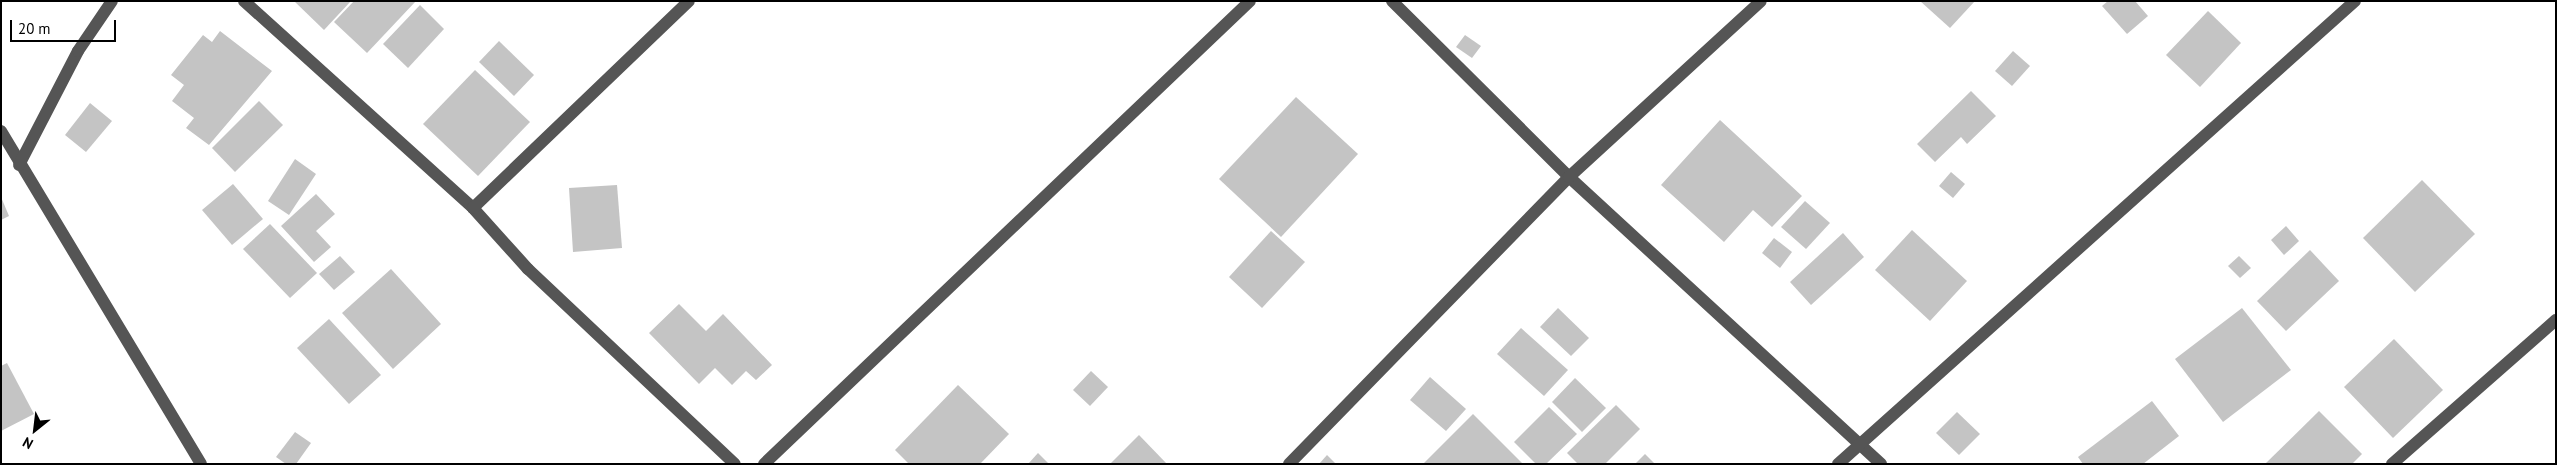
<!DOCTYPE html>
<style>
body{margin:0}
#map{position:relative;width:2557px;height:465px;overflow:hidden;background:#fff;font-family:"PT Sans",sans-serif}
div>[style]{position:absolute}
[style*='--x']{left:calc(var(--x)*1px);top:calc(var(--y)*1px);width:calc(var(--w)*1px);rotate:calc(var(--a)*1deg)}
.building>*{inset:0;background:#c4c4c4}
.minor>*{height:12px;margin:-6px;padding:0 6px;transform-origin:6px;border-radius:6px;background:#555}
span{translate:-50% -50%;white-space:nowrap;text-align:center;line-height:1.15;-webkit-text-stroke:4.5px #fff;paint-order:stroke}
.frame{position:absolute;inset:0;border:2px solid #000;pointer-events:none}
.north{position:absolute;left:10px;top:405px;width:50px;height:50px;-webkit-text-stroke:4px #fff;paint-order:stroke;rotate:209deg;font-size:14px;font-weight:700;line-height:20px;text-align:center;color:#000}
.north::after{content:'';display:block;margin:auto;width:18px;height:22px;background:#000;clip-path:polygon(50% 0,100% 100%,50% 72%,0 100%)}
.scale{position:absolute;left:10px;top:20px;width:106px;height:22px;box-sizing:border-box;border:2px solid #000;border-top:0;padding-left:6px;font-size:15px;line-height:18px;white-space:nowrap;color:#000;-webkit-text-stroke:4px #fff;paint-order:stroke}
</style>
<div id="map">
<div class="building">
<i style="clip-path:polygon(294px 1px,351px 1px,324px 30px)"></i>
<i style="clip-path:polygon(354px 1px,416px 1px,367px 53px,334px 22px)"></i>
<i style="clip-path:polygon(1920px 1px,1975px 1px,1950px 28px)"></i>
<i style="clip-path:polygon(2108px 1px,2135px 1px,2148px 16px,2127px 34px,2102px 6px)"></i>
<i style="clip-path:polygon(420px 5px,444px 29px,408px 68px,383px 44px)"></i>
<i style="clip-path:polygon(2208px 11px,2241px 43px,2200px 87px,2166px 55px)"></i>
<i style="clip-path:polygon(220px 31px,272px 71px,209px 145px,186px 128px,194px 118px,172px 101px,184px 85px,171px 75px,203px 35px,212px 42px)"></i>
<i style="clip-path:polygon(1465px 35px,1481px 46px,1472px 58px,1456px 47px)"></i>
<i style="clip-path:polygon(499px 41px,534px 75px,514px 96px,479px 62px)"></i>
<i style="clip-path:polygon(2013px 51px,2030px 66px,2012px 86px,1995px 71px)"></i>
<i style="clip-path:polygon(475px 70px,530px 122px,478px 176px,423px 124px)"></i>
<i style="clip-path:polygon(1971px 91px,1996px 116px,1967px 144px,1961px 137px,1935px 162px,1917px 144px)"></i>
<i style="clip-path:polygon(1296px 97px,1358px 154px,1281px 237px,1219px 179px)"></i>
<i style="clip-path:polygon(259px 101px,283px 125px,235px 172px,212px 148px)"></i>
<i style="clip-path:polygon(90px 103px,112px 121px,86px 152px,65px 135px)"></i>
<i style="clip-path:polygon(1720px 120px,1802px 196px,1772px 227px,1753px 210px,1724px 242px,1661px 185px)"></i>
<i style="clip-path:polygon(295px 159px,316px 174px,289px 215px,268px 201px)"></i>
<i style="clip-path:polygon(1951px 172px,1965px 184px,1953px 198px,1939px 186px)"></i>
<i style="clip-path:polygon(2422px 180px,2475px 234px,2415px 292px,2363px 238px)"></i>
<i style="clip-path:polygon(233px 184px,263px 219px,232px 245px,202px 210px)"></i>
<i style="clip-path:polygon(617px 185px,622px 248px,573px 252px,569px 188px)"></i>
<i style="clip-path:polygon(316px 194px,335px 214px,316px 231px,331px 247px,314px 262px,281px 226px)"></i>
<i style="clip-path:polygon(1px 197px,9px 216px,1px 220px)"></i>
<i style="clip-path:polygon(1805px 201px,1830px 223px,1806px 249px,1781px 227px)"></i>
<i style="clip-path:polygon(270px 224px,317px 273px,290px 298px,243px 249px)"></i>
<i style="clip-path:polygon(2286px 226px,2299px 241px,2284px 255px,2271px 240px)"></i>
<i style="clip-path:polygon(1912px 230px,1967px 281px,1930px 321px,1875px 270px)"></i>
<i style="clip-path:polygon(1271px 231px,1305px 262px,1262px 308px,1229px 277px)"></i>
<i style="clip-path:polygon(1843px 233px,1864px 257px,1811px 305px,1790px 282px)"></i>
<i style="clip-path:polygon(1774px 238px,1792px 252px,1780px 268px,1762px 253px)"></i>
<i style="clip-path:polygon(2310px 250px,2339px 281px,2286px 331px,2257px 301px)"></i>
<i style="clip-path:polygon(340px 256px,355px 272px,334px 290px,319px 274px)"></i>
<i style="clip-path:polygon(2239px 256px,2251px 268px,2240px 278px,2228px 266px)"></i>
<i style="clip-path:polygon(391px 269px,441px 324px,393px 369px,342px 313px)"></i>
<i style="clip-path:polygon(679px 304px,706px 331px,723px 314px,772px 365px,756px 380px,746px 371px,732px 385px,715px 368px,699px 384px,649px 333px)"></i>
<i style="clip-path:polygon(1558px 308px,1589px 338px,1571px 356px,1540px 327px)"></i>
<i style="clip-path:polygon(2242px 308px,2291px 370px,2223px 422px,2175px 359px)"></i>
<i style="clip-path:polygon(329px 319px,381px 375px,349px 404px,297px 348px)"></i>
<i style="clip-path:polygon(1521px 328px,1568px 370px,1544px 396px,1497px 354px)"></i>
<i style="clip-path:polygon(2394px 339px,2443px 390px,2393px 438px,2344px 387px)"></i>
<i style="clip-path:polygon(7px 363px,34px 414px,1px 431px,1px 366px)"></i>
<i style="clip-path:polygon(1091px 371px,1108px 387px,1090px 406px,1073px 390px)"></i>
<i style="clip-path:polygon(1430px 377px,1466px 409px,1446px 431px,1410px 400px)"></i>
<i style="clip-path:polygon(1575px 378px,1606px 408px,1582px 432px,1552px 402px)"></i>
<i style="clip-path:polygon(958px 385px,1009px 434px,980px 464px,909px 464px,895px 450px)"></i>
<i style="clip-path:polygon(2152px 401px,2179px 436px,2143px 464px,2083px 464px,2078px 457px)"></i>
<i style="clip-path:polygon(1616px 405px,1640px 429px,1605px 464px,1578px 464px,1567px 453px)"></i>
<i style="clip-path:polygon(1549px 407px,1577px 434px,1546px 464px,1536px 464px,1514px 442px)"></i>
<i style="clip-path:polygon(2319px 411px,2362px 454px,2352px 464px,2265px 464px)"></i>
<i style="clip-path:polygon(1957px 412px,1980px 434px,1959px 455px,1936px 433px)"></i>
<i style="clip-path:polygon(1473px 414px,1523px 464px,1423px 464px)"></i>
<i style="clip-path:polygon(295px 432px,311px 443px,296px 464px,286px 464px,276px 457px)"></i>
<i style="clip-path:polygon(1139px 435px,1167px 464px,1110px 464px)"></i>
<i style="clip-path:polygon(1038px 453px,1049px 464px,1028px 464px)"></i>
<i style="clip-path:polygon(1645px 454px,1655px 464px,1635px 464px)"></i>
<i style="clip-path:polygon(1327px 455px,1336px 464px,1319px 464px)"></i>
</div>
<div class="minor">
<i style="--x:244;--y:1;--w:309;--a:42.1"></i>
<i style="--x:473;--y:208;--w:82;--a:48"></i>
<i style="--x:528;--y:269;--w:284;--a:43.3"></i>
<i style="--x:1392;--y:1;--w:250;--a:44.8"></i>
<i style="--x:1569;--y:177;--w:424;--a:42.6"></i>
<i style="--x:1;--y:131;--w:388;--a:59"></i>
<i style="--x:19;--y:165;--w:128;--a:-62.6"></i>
<i style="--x:78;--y:51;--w:60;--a:-55.8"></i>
<i style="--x:473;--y:208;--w:299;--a:-43.8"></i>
<i style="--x:764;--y:464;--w:671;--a:-43.61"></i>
<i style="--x:1289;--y:464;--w:401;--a:-45.7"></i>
<i style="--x:1569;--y:177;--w:260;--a:-42.5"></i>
<i style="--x:1838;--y:464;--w:694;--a:-41.85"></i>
<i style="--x:2392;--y:464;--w:218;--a:-41.3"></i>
</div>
<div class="frame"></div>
<div class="north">N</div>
<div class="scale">20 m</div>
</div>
